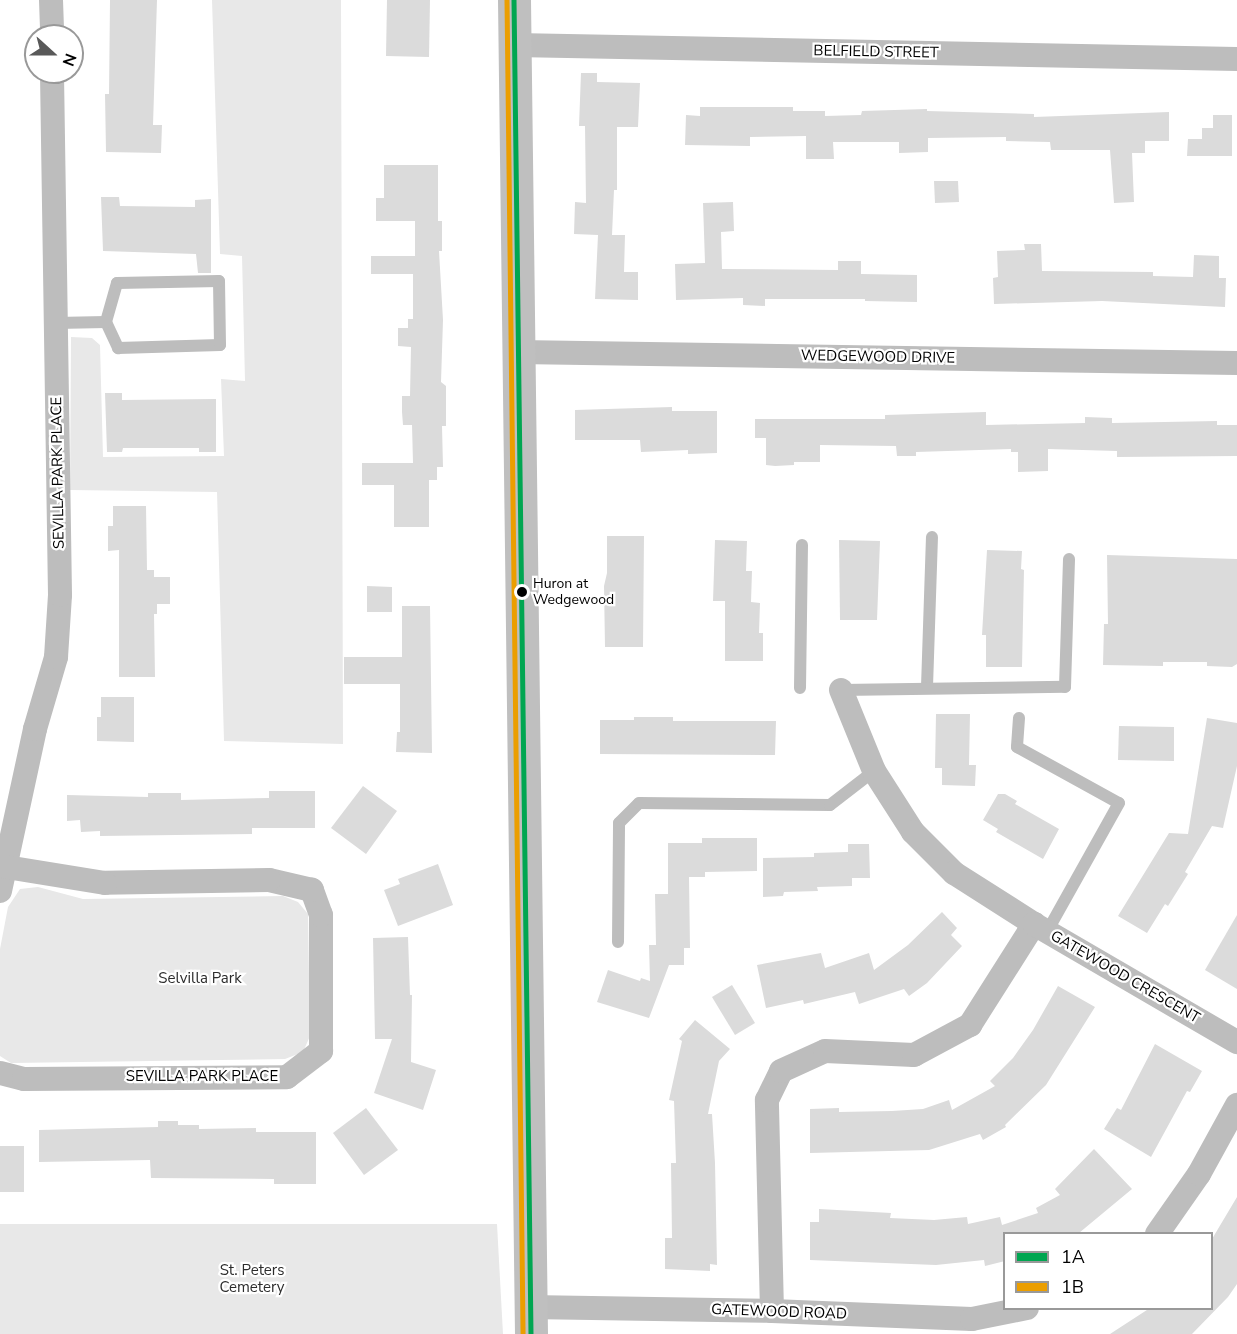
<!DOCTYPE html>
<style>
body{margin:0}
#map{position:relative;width:1237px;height:1334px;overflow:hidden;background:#fff;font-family:"Nunito Sans",sans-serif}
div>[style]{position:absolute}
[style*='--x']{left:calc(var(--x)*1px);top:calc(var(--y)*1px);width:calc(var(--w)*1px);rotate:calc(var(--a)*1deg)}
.green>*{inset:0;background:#e8e8e8}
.building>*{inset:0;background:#dbdbdb}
.service>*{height:12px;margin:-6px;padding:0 6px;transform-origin:6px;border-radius:6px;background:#bdbdbd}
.minor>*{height:24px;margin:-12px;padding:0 12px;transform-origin:12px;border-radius:12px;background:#bdbdbd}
.secondary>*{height:33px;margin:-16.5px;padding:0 16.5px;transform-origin:16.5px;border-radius:16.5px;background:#bfbfbf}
.bus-1>*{height:4.5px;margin:-2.25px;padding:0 2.25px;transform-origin:2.25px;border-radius:2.25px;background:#00a651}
.bus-2>*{height:4.5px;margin:-2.25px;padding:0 2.25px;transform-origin:2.25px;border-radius:2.25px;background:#eb9e00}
.dots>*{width:16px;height:16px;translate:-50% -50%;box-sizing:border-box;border:3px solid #fff;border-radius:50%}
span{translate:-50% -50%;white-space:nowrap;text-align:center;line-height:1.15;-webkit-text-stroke:4.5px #fff;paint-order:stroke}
.bus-label{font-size:14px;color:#000}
.left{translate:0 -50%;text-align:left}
.street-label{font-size:15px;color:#000}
.park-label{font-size:15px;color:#2c2c2c}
.legend{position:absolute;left:1003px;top:1232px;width:210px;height:78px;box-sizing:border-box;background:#fff;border:2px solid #999;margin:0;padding:8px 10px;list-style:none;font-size:18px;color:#000}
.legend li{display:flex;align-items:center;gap:12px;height:30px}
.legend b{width:30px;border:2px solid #999}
.north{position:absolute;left:24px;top:24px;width:60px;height:60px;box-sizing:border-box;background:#fff;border:2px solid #999;border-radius:50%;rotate:111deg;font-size:16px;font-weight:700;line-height:24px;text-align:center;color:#000}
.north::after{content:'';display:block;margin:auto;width:21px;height:27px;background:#595959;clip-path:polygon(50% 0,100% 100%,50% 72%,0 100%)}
</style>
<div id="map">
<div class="green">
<i style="clip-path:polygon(212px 0,341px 0,343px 744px,224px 741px,217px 492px,70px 490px,71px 337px,92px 338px,100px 345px,103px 457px,224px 456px,221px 379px,245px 381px,242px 256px,220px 254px)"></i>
<i style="clip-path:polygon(38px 887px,83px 899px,283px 896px,298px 902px,308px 914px,310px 1036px,303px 1052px,285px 1059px,11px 1063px,0 1056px,0 949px,8px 907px,20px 889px)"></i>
<i style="clip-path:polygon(0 1224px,497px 1224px,503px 1334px,0 1334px)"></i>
</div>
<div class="building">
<i style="clip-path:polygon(110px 0,157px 0,153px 125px,162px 125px,161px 153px,106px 152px,105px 94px,109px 94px)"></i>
<i style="clip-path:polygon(387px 0,430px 0,429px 57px,386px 56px)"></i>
<i style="clip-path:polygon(581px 73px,597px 73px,597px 82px,640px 83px,638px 127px,617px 127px,617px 190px,614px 190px,612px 235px,625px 235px,624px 272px,638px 272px,638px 300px,595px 299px,598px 235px,574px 234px,575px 202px,586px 203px,585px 126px,579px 126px)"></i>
<i style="clip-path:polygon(700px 107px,793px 107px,793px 111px,825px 111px,825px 116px,861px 115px,862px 111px,927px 109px,927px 111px,1034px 114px,1034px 117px,1169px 112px,1169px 141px,1145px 141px,1145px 153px,1132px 153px,1134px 202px,1114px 203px,1110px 150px,1051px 150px,1050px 142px,1006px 141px,1006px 137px,928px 138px,928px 152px,899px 153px,899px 142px,833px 142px,834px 159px,806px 159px,806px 136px,750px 137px,750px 146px,685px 145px,686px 115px,700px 116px)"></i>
<i style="clip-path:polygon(1213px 115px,1232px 115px,1232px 156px,1187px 156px,1188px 139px,1202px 139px,1202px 128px,1213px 128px)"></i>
<i style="clip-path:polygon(384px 165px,438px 165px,438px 221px,442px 221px,442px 251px,439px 251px,443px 320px,441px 382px,446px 386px,446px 426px,442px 426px,443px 467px,437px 467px,437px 480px,429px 480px,429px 527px,394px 527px,394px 485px,362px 485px,362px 463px,413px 463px,412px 425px,403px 425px,402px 412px,402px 396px,410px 396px,411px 347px,398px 346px,398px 328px,408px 328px,408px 319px,413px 319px,413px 274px,371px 274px,371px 256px,415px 256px,415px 221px,376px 221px,376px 198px,384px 198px)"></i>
<i style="clip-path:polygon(934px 181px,958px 181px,959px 202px,935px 203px)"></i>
<i style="clip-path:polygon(101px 197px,119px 197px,120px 206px,195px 207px,195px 200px,211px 199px,211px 273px,198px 273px,196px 254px,103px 251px)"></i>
<i style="clip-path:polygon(733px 202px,734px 231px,721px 232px,722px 269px,838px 270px,838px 261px,861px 261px,861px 274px,917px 275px,917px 302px,865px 301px,865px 299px,765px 299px,765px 306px,743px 305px,743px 298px,676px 300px,675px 264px,705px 263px,703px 203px)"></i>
<i style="clip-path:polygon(1024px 244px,1041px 244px,1042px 271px,1153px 272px,1153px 276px,1193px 277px,1194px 255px,1219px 256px,1219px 278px,1226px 278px,1225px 307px,1102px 301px,994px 304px,993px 278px,998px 277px,997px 251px,1025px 250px)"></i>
<i style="clip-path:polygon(105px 393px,122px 393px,122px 400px,216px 399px,216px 452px,199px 452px,199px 448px,123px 448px,122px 452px,107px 452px)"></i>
<i style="clip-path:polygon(672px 407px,672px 411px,717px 411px,717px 453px,688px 454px,688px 450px,641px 452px,640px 440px,575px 440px,575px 410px)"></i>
<i style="clip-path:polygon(986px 412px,986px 425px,1085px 423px,1085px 417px,1112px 418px,1112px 423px,1217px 421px,1217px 425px,1237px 425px,1237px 456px,1117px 457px,1117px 451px,1048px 449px,1048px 471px,1018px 472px,1018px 452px,1011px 452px,1011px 449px,916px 452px,916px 456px,897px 456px,896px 446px,820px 445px,820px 462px,794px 462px,794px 465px,775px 466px,766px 465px,766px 438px,755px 438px,755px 419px,885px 419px,885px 415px)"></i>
<i style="clip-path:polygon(113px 506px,146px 506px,147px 570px,154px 570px,154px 577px,170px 577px,170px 604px,157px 604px,157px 614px,154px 614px,155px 677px,119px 677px,119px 550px,108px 551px,108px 526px,113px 526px)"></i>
<i style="clip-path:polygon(607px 536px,644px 536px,643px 647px,605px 647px,604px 586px,607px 573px)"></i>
<i style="clip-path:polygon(715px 540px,747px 541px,746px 571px,752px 571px,751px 602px,760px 603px,759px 633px,763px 633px,763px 661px,725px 661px,725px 601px,713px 601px)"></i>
<i style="clip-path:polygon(839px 540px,880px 541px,877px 620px,840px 620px)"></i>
<i style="clip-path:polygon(987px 550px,1022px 551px,1021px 569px,1024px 570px,1022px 667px,986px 667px,986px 635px,982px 635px)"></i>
<i style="clip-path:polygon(1107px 555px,1237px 559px,1237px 664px,1232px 667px,1207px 666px,1207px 662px,1163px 662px,1163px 666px,1103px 665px,1104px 624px,1108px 624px)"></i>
<i style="clip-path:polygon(367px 586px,392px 587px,392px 612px,367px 612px)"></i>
<i style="clip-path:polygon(402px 606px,430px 606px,432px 753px,396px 752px,397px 732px,400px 732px,400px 684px,344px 684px,344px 657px,402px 657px)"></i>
<i style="clip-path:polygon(101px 697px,134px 697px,134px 742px,97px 741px,97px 717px,101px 717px)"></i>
<i style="clip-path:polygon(936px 714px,970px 714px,969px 765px,976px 765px,975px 786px,942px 785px,942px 768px,935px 768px)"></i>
<i style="clip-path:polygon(634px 717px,673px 717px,673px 721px,776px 721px,775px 755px,600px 754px,600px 720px,634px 720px)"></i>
<i style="clip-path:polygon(1207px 718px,1237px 723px,1237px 766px,1223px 828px,1212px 826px,1185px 872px,1188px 874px,1168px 906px,1165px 904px,1147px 933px,1118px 916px,1169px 833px,1188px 834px)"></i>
<i style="clip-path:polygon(1119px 726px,1174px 727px,1174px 761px,1118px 760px)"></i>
<i style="clip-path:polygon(363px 786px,397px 811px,366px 854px,331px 828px)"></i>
<i style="clip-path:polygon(269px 791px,315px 791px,315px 828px,252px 828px,252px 834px,100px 836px,100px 831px,81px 832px,80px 820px,67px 821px,67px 795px,148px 797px,148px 793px,181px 793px,181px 800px,269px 798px)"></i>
<i style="clip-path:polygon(998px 794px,1005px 794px,1017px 801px,1015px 804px,1059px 829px,1043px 859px,996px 832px,998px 829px,983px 820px)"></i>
<i style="clip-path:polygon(702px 838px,757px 838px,757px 871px,705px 872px,705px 877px,689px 877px,690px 948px,684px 948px,684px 965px,669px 965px,649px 1018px,597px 1002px,608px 970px,640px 981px,641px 978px,650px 981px,649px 945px,656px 945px,655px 894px,668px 894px,668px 843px,702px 843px)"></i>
<i style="clip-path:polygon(848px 844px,869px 844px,870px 878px,852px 878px,852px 886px,817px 887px,818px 891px,784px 892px,783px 896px,763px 897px,763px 858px,814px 857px,814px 853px,848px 852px)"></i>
<i style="clip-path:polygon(438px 864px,453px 905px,398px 926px,384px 890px,400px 884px,398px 879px)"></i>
<i style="clip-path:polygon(942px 912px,957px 928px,951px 935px,962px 946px,927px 983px,909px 996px,904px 989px,859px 1004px,855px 992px,804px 1004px,803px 1000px,766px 1008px,757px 965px,821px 953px,825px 968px,869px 953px,874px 970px,908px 945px)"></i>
<i style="clip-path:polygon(1237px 915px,1237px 989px,1205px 970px)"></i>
<i style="clip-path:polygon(408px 937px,410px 995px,412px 995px,411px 1062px,436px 1070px,423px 1110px,374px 1093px,392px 1039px,375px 1039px,373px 938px)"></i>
<i style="clip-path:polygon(732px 985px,755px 1023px,735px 1035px,712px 997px)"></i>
<i style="clip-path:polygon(1058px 986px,1095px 1007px,1046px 1085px,1005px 1125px,1006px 1127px,983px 1140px,980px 1134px,929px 1150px,810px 1153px,810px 1109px,839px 1108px,839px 1112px,892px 1111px,923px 1109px,949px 1100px,952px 1110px,995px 1086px,990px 1081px,1013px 1058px,1033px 1030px)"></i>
<i style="clip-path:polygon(695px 1020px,730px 1049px,719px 1061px,708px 1114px,712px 1114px,715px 1163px,717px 1265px,710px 1264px,710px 1271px,665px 1269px,665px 1238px,672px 1238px,671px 1163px,676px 1163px,674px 1101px,669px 1100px,682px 1041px,679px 1039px)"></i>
<i style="clip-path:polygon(1155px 1044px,1202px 1071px,1190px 1092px,1187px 1091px,1151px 1157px,1104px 1129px,1117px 1108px,1121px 1110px)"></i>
<i style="clip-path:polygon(366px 1108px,398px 1150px,364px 1175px,333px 1133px)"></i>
<i style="clip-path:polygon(158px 1121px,178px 1121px,178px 1125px,199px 1125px,199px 1129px,256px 1128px,256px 1132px,316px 1132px,316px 1184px,274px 1184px,274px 1179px,151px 1178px,150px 1160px,39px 1162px,39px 1130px,158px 1127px)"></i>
<i style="clip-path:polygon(0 1146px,24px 1146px,24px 1192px,0 1192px)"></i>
<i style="clip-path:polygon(1094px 1149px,1132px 1189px,1079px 1233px,1005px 1233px,1005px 1261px,985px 1266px,984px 1260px,936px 1265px,810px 1260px,810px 1222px,819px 1222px,819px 1209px,891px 1213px,890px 1218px,934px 1220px,967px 1217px,968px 1224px,1000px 1217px,1002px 1225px,1038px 1213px,1036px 1208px,1060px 1195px,1055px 1189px)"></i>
<i style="clip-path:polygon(1237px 1197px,1237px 1284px,1228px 1297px,1192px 1334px,1110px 1334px,1150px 1308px,1212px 1308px,1212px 1239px)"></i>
</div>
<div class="service">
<i style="--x:56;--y:323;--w:50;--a:-1.1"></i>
<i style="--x:106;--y:322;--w:29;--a:65"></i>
<i style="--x:118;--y:348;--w:102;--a:-1.7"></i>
<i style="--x:220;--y:345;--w:64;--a:-90.9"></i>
<i style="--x:219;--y:281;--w:102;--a:178.9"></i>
<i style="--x:117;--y:283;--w:41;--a:105.8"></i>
<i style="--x:927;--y:687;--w:150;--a:-88.1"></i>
<i style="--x:800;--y:688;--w:143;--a:-89.2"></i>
<i style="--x:841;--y:690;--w:224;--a:-0.8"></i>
<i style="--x:1065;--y:687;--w:128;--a:-88.2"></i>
<i style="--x:1019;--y:718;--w:29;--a:94"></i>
<i style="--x:1017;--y:747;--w:116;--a:28.8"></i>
<i style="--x:1119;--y:803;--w:148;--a:119.2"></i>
<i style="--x:618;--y:942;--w:119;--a:-89.5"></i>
<i style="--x:619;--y:823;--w:28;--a:-45"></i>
<i style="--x:639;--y:803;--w:191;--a:0.6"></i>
<i style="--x:830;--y:805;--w:56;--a:-37.7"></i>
</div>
<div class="minor">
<i style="--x:51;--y:0;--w:36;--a:88"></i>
<i style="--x:515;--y:45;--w:722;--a:1.11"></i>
<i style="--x:518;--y:352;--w:719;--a:0.88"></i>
<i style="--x:841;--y:690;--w:87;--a:67.8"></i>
<i style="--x:874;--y:771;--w:72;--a:57.4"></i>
<i style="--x:913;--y:832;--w:58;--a:45"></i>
<i style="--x:954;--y:873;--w:95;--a:32.5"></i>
<i style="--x:0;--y:891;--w:166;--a:-77.8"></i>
<i style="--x:35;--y:729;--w:75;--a:-73.7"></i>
<i style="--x:56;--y:657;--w:62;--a:-86.3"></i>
<i style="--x:60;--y:595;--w:523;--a:-90.88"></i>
<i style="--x:0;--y:1073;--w:25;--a:14"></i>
<i style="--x:24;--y:1079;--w:263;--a:-0.4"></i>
<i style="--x:287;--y:1077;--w:43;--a:-37.4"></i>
<i style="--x:321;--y:1051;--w:136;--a:-90"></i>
<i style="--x:321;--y:915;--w:27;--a:-110"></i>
<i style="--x:312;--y:890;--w:44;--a:-166.9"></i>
<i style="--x:269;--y:880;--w:164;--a:179"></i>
<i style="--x:105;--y:883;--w:100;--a:-170.8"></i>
<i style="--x:1157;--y:1234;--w:73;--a:-55"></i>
<i style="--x:1199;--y:1174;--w:79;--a:-61.2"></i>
<i style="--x:529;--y:1307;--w:243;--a:0.9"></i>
<i style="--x:772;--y:1311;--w:200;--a:2.3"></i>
<i style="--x:972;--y:1319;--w:56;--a:-11.3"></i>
<i style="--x:772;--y:1311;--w:211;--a:-91.4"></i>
<i style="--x:767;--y:1100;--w:32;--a:-64"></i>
<i style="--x:781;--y:1071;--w:48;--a:-24.4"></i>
<i style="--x:825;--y:1051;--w:89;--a:2.6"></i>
<i style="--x:914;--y:1055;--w:64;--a:-28.2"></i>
<i style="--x:970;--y:1025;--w:120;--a:-57.6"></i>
<i style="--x:1034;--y:924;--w:235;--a:30.2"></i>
</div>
<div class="secondary">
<i style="--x:514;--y:0;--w:1334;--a:89.27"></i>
</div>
<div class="bus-1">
<i style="--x:514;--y:0;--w:1334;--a:89.27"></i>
</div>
<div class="bus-2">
<i style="--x:507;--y:0;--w:1334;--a:89.31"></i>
</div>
<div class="dots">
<i style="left:522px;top:592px;background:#000"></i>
</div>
<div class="bus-label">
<span class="left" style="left:533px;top:592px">Huron at<br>Wedgewood</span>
</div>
<div class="street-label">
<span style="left:876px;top:52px;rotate:1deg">BELFIELD STREET</span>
<span style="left:878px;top:357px;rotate:1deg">WEDGEWOOD DRIVE</span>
<span style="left:58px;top:473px;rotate:-91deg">SEVILLA PARK PLACE</span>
<span style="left:1125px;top:977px;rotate:30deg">GATEWOOD CRESCENT</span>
<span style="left:202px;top:1077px">SEVILLA PARK PLACE</span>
<span style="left:779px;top:1312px;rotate:2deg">GATEWOOD ROAD</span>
</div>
<div class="park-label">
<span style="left:200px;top:979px">Selvilla Park</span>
<span style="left:252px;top:1279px">St. Peters<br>Cemetery</span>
</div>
<ul class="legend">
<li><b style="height:8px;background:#00a651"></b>1A</li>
<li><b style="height:8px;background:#eb9e00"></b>1B</li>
</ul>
<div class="north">N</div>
</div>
